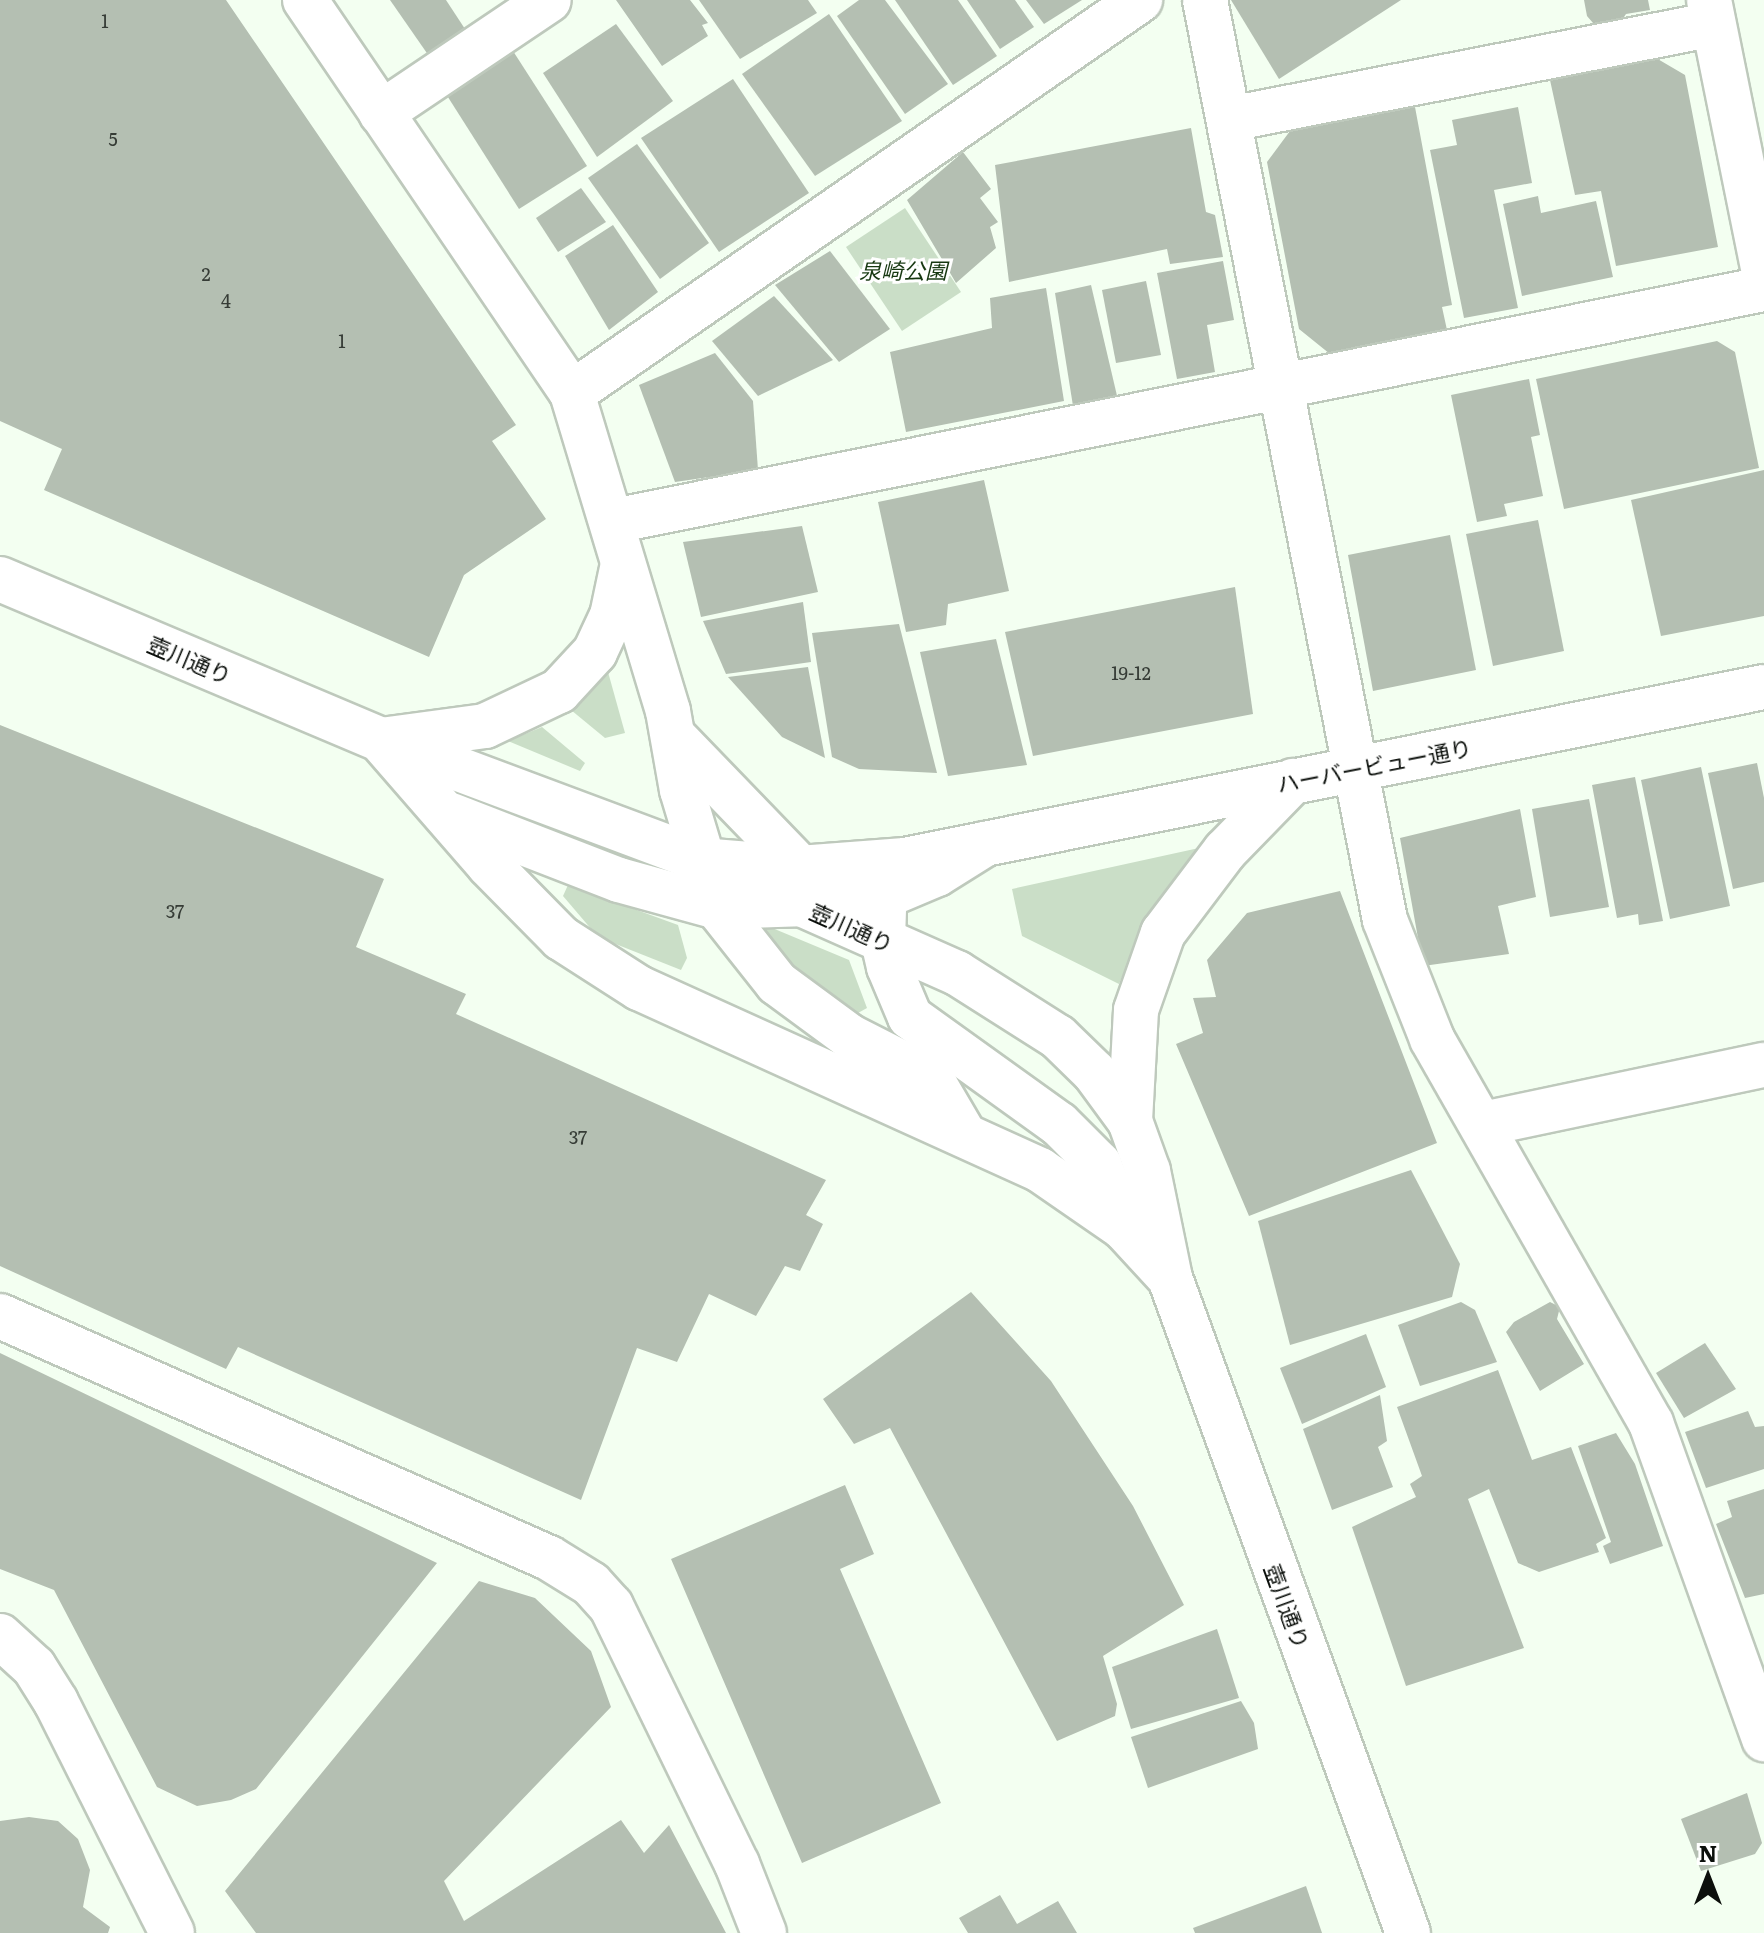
<!DOCTYPE html>
<meta charset="utf-8">
<style>
body{margin:0}
#map{position:relative;width:1764px;height:1933px;overflow:hidden;background:#f3fff1;font-family:Literata,"Noto Sans JP",serif}
div>[style]{position:absolute}
[style*='--x']{left:calc(var(--x)*1px);top:calc(var(--y)*1px);width:calc(var(--w)*1px);rotate:calc(var(--a)*1deg)}
.green>*{inset:0;background:#cadec7}
.building>*{inset:0;background:#b4bfb2}
.roads{filter:drop-shadow(2px 0 #bec9bc) drop-shadow(-2px 0 #bec9bc) drop-shadow(0 2px #bec9bc) drop-shadow(0 -2px #bec9bc)}
.street>*{height:44px;margin:-22px;padding:0 22px;transform-origin:22px;border-radius:22px;background:#fff}
.secondary>*{height:44px;margin:-22px;padding:0 22px;transform-origin:22px;border-radius:22px;background:#fff}
.highway>*{height:44px;margin:-22px;padding:0 22px;transform-origin:22px;border-radius:22px;background:#fff}
span{translate:-50% -50%;white-space:nowrap;text-align:center;line-height:1.15;-webkit-text-stroke:6px #fff;paint-order:stroke}
.number-label{font-size:18px;color:#363c36}
.number-label span{-webkit-text-stroke-width:0}
.park-label{font-size:22px;color:#173811;font-style:italic}
.street-label{font-size:22px;color:#0c100c}
.north{position:absolute;left:1668px;top:1837px;width:80px;height:80px;-webkit-text-stroke:6px #fff;paint-order:stroke;rotate:0deg;font-size:22px;font-weight:700;line-height:32px;text-align:center;color:#0c100c}
.north::after{content:'';display:block;margin:auto;width:28px;height:36px;background:#0c100c;clip-path:polygon(50% 0,100% 100%,50% 72%,0 100%)}
</style>
<div id="map">
<div class="green">
<i style="clip-path:polygon(905px 208px,961px 292px,902px 331px,846px 247px)"></i>
<i style="clip-path:polygon(608px 672px,625px 733px,605px 738px,571px 710px)"></i>
<i style="clip-path:polygon(542px 727px,585px 763px,580px 771px,508px 741px)"></i>
<i style="clip-path:polygon(1199px 848px,1202px 856px,1175px 881px,1143px 928px,1119px 984px,1022px 936px,1012px 889px)"></i>
<i style="clip-path:polygon(568px 885px,678px 925px,687px 958px,681px 970px,598px 937px,563px 896px)"></i>
<i style="clip-path:polygon(758px 922px,849px 960px,867px 1008px,858px 1013px,813px 982px,757px 932px)"></i>
</div>
<div class="building">
<i style="clip-path:polygon(0 0,226px 0,516px 425px,492px 441px,546px 519px,464px 575px,429px 657px,44px 490px,62px 449px,0 421px)"></i>
<i style="clip-path:polygon(390px 0,446px 0,465px 29px,431px 59px)"></i>
<i style="clip-path:polygon(616px 0,690px 0,708px 23px,702px 25px,708px 36px,662px 66px)"></i>
<i style="clip-path:polygon(699px 0,808px 0,817px 13px,740px 59px)"></i>
<i style="clip-path:polygon(859px 0,885px 0,948px 84px,905px 114px,837px 16px)"></i>
<i style="clip-path:polygon(895px 0,958px 0,997px 56px,953px 85px)"></i>
<i style="clip-path:polygon(967px 0,1015px 0,1034px 27px,1000px 49px)"></i>
<i style="clip-path:polygon(1026px 0,1082px 0,1044px 24px)"></i>
<i style="clip-path:polygon(1231px 0,1401px 0,1279px 79px)"></i>
<i style="clip-path:polygon(1584px 0,1648px 0,1650px 10px,1626px 14px,1618px 26px,1599px 30px,1587px 16px)"></i>
<i style="clip-path:polygon(829px 14px,902px 121px,815px 176px,742px 74px)"></i>
<i style="clip-path:polygon(616px 24px,673px 101px,597px 157px,543px 73px)"></i>
<i style="clip-path:polygon(513px 51px,587px 166px,519px 209px,446px 94px)"></i>
<i style="clip-path:polygon(1656px 58px,1685px 75px,1718px 247px,1616px 266px,1601px 191px,1575px 195px,1550px 80px)"></i>
<i style="clip-path:polygon(733px 79px,809px 193px,719px 252px,641px 138px)"></i>
<i style="clip-path:polygon(1415px 107px,1452px 305px,1442px 307px,1447px 330px,1330px 354px,1299px 329px,1267px 162px,1290px 131px)"></i>
<i style="clip-path:polygon(1518px 107px,1532px 183px,1494px 190px,1518px 308px,1464px 318px,1430px 150px,1457px 145px,1452px 120px)"></i>
<i style="clip-path:polygon(1191px 128px,1206px 212px,1215px 215px,1223px 257px,1170px 264px,1167px 249px,1009px 282px,995px 165px)"></i>
<i style="clip-path:polygon(637px 144px,709px 243px,660px 279px,588px 178px)"></i>
<i style="clip-path:polygon(963px 152px,991px 189px,980px 198px,998px 222px,990px 227px,996px 248px,956px 283px,907px 200px)"></i>
<i style="clip-path:polygon(581px 188px,606px 222px,558px 252px,536px 218px)"></i>
<i style="clip-path:polygon(1538px 196px,1541px 213px,1596px 201px,1613px 277px,1522px 296px,1503px 204px)"></i>
<i style="clip-path:polygon(613px 225px,658px 292px,609px 330px,565px 256px)"></i>
<i style="clip-path:polygon(830px 251px,890px 329px,839px 362px,775px 285px)"></i>
<i style="clip-path:polygon(1223px 261px,1234px 320px,1207px 325px,1215px 372px,1177px 379px,1157px 273px)"></i>
<i style="clip-path:polygon(1146px 281px,1161px 355px,1116px 363px,1102px 290px)"></i>
<i style="clip-path:polygon(1091px 285px,1118px 400px,1073px 406px,1055px 293px)"></i>
<i style="clip-path:polygon(1046px 288px,1064px 401px,906px 432px,890px 352px,992px 328px,990px 298px)"></i>
<i style="clip-path:polygon(774px 296px,833px 360px,758px 396px,712px 341px)"></i>
<i style="clip-path:polygon(1717px 341px,1735px 352px,1759px 468px,1564px 509px,1536px 379px)"></i>
<i style="clip-path:polygon(715px 353px,753px 401px,758px 470px,675px 482px,639px 385px)"></i>
<i style="clip-path:polygon(1529px 379px,1540px 435px,1531px 437px,1543px 496px,1504px 504px,1507px 516px,1477px 522px,1451px 395px)"></i>
<i style="clip-path:polygon(1764px 470px,1764px 616px,1661px 636px,1631px 500px)"></i>
<i style="clip-path:polygon(984px 480px,1009px 591px,948px 604px,946px 625px,906px 632px,878px 502px)"></i>
<i style="clip-path:polygon(1538px 520px,1564px 651px,1493px 666px,1466px 534px)"></i>
<i style="clip-path:polygon(802px 526px,818px 592px,701px 617px,683px 542px)"></i>
<i style="clip-path:polygon(1450px 535px,1476px 670px,1373px 691px,1348px 555px)"></i>
<i style="clip-path:polygon(1235px 587px,1253px 714px,1033px 756px,1005px 632px)"></i>
<i style="clip-path:polygon(803px 602px,811px 662px,726px 674px,703px 621px)"></i>
<i style="clip-path:polygon(899px 624px,937px 773px,859px 769px,832px 757px,812px 633px)"></i>
<i style="clip-path:polygon(996px 639px,1027px 765px,948px 776px,920px 652px)"></i>
<i style="clip-path:polygon(808px 667px,825px 758px,782px 737px,728px 677px)"></i>
<i style="clip-path:polygon(0 725px,384px 879px,356px 947px,466px 994px,456px 1014px,826px 1180px,806px 1215px,823px 1224px,800px 1271px,785px 1266px,756px 1316px,709px 1294px,677px 1362px,637px 1348px,581px 1500px,238px 1347px,226px 1369px,0 1266px)"></i>
<i style="clip-path:polygon(1757px 763px,1764px 798px,1764px 882px,1733px 889px,1708px 773px)"></i>
<i style="clip-path:polygon(1701px 767px,1730px 906px,1670px 919px,1641px 780px)"></i>
<i style="clip-path:polygon(1635px 777px,1663px 921px,1639px 925px,1638px 914px,1617px 918px,1592px 785px)"></i>
<i style="clip-path:polygon(1589px 799px,1609px 907px,1550px 917px,1532px 809px)"></i>
<i style="clip-path:polygon(1520px 809px,1536px 897px,1498px 906px,1509px 954px,1423px 966px,1400px 838px)"></i>
<i style="clip-path:polygon(1340px 891px,1437px 1143px,1249px 1216px,1176px 1044px,1203px 1033px,1193px 998px,1216px 997px,1207px 960px,1247px 913px)"></i>
<i style="clip-path:polygon(1411px 1170px,1460px 1264px,1452px 1297px,1290px 1345px,1258px 1221px)"></i>
<i style="clip-path:polygon(971px 1292px,1051px 1381px,1133px 1506px,1184px 1605px,1103px 1656px,1117px 1704px,1115px 1716px,1057px 1741px,890px 1428px,854px 1444px,823px 1399px)"></i>
<i style="clip-path:polygon(1461px 1302px,1475px 1310px,1497px 1362px,1420px 1386px,1398px 1325px)"></i>
<i style="clip-path:polygon(1550px 1302px,1560px 1307px,1557px 1319px,1584px 1364px,1540px 1391px,1506px 1332px,1514px 1322px)"></i>
<i style="clip-path:polygon(1366px 1334px,1386px 1387px,1302px 1424px,1280px 1368px)"></i>
<i style="clip-path:polygon(1705px 1343px,1736px 1389px,1684px 1418px,1656px 1373px)"></i>
<i style="clip-path:polygon(0 1353px,437px 1563px,256px 1789px,231px 1800px,197px 1806px,157px 1787px,54px 1590px,0 1569px)"></i>
<i style="clip-path:polygon(1498px 1370px,1532px 1460px,1571px 1447px,1606px 1538px,1596px 1544px,1599px 1552px,1539px 1572px,1518px 1563px,1489px 1489px,1468px 1499px,1524px 1648px,1406px 1686px,1352px 1527px,1416px 1497px,1410px 1484px,1422px 1476px,1397px 1407px)"></i>
<i style="clip-path:polygon(1380px 1395px,1387px 1441px,1378px 1447px,1393px 1487px,1332px 1510px,1303px 1429px)"></i>
<i style="clip-path:polygon(1748px 1411px,1755px 1427px,1764px 1426px,1764px 1469px,1706px 1488px,1685px 1432px)"></i>
<i style="clip-path:polygon(1616px 1433px,1635px 1464px,1663px 1546px,1610px 1564px,1603px 1546px,1611px 1542px,1578px 1446px)"></i>
<i style="clip-path:polygon(845px 1485px,874px 1554px,840px 1569px,941px 1803px,802px 1863px,671px 1559px)"></i>
<i style="clip-path:polygon(1764px 1489px,1764px 1594px,1745px 1598px,1716px 1524px,1732px 1517px,1727px 1501px)"></i>
<i style="clip-path:polygon(479px 1581px,535px 1598px,591px 1651px,611px 1707px,444px 1881px,464px 1921px,621px 1820px,644px 1853px,669px 1825px,726px 1933px,256px 1933px,225px 1891px)"></i>
<i style="clip-path:polygon(1217px 1629px,1239px 1698px,1131px 1729px,1112px 1667px)"></i>
<i style="clip-path:polygon(1241px 1701px,1254px 1723px,1258px 1749px,1148px 1788px,1131px 1737px)"></i>
<i style="clip-path:polygon(1747px 1793px,1762px 1843px,1755px 1854px,1701px 1871px,1681px 1819px)"></i>
<i style="clip-path:polygon(29px 1817px,58px 1821px,78px 1839px,90px 1870px,83px 1907px,110px 1927px,108px 1933px,0 1933px,0 1821px)"></i>
<i style="clip-path:polygon(1306px 1886px,1322px 1933px,1195px 1933px,1193px 1928px)"></i>
<i style="clip-path:polygon(1000px 1895px,1017px 1924px,1058px 1901px,1077px 1933px,968px 1933px,959px 1918px)"></i>
</div>
<div class="roads">
<div class="street">
<i style="--x:1205;--y:0;--w:937;--a:78.93"></i>
<i style="--x:1385;--y:920;--w:128;--a:68.4"></i>
<i style="--x:1432;--y:1039;--w:442;--a:60.3"></i>
<i style="--x:1651;--y:1423;--w:336;--a:70.3"></i>
<i style="--x:381;--y:113;--w:202;--a:-33.9"></i>
<i style="--x:1230;--y:119;--w:492;--a:-11.1"></i>
<i style="--x:1483;--y:1124;--w:287;--a:-11.9"></i>
</div>
<div class="secondary">
<i style="--x:305;--y:0;--w:475;--a:55.8"></i>
<i style="--x:572;--y:393;--w:332;--a:73.2"></i>
<i style="--x:668;--y:711;--w:80;--a:80"></i>
<i style="--x:682;--y:790;--w:122;--a:73.3"></i>
<i style="--x:717;--y:907;--w:97;--a:51.7"></i>
<i style="--x:777;--y:983;--w:89;--a:36.4"></i>
<i style="--x:849;--y:1036;--w:92;--a:27.1"></i>
<i style="--x:931;--y:1078;--w:61;--a:59.7"></i>
<i style="--x:1709;--y:0;--w:278;--a:78.6"></i>
<i style="--x:572;--y:393;--w:691;--a:-34.68"></i>
<i style="--x:614;--y:521;--w:1173;--a:-11.41"></i>
<i style="--x:675;--y:738;--w:197;--a:46"></i>
<i style="--x:381;--y:740;--w:105;--a:-7.7"></i>
<i style="--x:485;--y:726;--w:82;--a:-25.3"></i>
<i style="--x:559;--y:691;--w:53;--a:-47.3"></i>
<i style="--x:595;--y:652;--w:40;--a:-65"></i>
<i style="--x:612;--y:616;--w:53;--a:-78.1"></i>
<i style="--x:712;--y:861;--w:87;--a:4.6"></i>
<i style="--x:799;--y:868;--w:106;--a:-4.3"></i>
<i style="--x:905;--y:860;--w:876;--a:-11.39"></i>
<i style="--x:884;--y:910;--w:31;--a:92"></i>
<i style="--x:883;--y:941;--w:27;--a:77"></i>
<i style="--x:889;--y:967;--w:54;--a:67.2"></i>
<i style="--x:910;--y:1017;--w:183;--a:35.7"></i>
<i style="--x:1059;--y:1124;--w:57;--a:45"></i>
<i style="--x:1099;--y:1164;--w:69;--a:68.7"></i>
<i style="--x:0;--y:1316;--w:600;--a:23.79"></i>
<i style="--x:549;--y:1558;--w:49;--a:31.8"></i>
<i style="--x:591;--y:1584;--w:30;--a:48"></i>
<i style="--x:611;--y:1606;--w:287;--a:64"></i>
<i style="--x:737;--y:1864;--w:74;--a:68.6"></i>
<i style="--x:0;--y:1636;--w:46;--a:42.4"></i>
<i style="--x:34;--y:1667;--w:41;--a:57.8"></i>
<i style="--x:56;--y:1702;--w:258;--a:63.3"></i>
</div>
<div class="highway">
<i style="--x:0;--y:579;--w:414;--a:22.9"></i>
<i style="--x:381;--y:740;--w:343;--a:20.5"></i>
<i style="--x:702;--y:860;--w:279;--a:23.9"></i>
<i style="--x:957;--y:973;--w:120;--a:32.4"></i>
<i style="--x:1058;--y:1037;--w:50;--a:44.2"></i>
<i style="--x:1094;--y:1072;--w:61;--a:53.7"></i>
<i style="--x:1130;--y:1121;--w:53;--a:70.2"></i>
<i style="--x:1148;--y:1171;--w:109;--a:78.4"></i>
<i style="--x:1170;--y:1278;--w:697;--a:70.03"></i>
<i style="--x:384;--y:744;--w:160;--a:49"></i>
<i style="--x:489;--y:865;--w:103;--a:45.4"></i>
<i style="--x:561;--y:938;--w:93;--a:32.7"></i>
<i style="--x:639;--y:988;--w:440;--a:24.4"></i>
<i style="--x:1040;--y:1170;--w:102;--a:34.6"></i>
<i style="--x:1124;--y:1228;--w:68;--a:47.4"></i>
<i style="--x:451;--y:815;--w:180;--a:21.2"></i>
<i style="--x:619;--y:880;--w:102;--a:15.4"></i>
<i style="--x:717;--y:907;--w:120;--a:-1.9"></i>
<i style="--x:837;--y:903;--w:49;--a:-8.3"></i>
<i style="--x:885;--y:896;--w:56;--a:-22.9"></i>
<i style="--x:937;--y:874;--w:57;--a:-32"></i>
<i style="--x:1130;--y:1121;--w:111;--a:-86.9"></i>
<i style="--x:1136;--y:1010;--w:82;--a:-70.7"></i>
<i style="--x:1163;--y:933;--w:103;--a:-52.9"></i>
<i style="--x:1225;--y:851;--w:98;--a:-45.8"></i>
</div>
</div>
<div class="number-label">
<span style="left:105px;top:21px">1</span>
<span style="left:113px;top:139px">5</span>
<span style="left:206px;top:274px">2</span>
<span style="left:226px;top:301px">4</span>
<span style="left:342px;top:341px">1</span>
<span style="left:1131px;top:673px">19-12</span>
<span style="left:175px;top:911px">37</span>
<span style="left:578px;top:1137px">37</span>
</div>
<div class="park-label">
<span style="left:903px;top:270px">泉崎公園</span>
</div>
<div class="street-label">
<span style="left:190px;top:659px;rotate:23deg">壺川通り</span>
<span style="left:1374px;top:765px;rotate:-11deg">ハーバービュー通り</span>
<span style="left:852px;top:927px;rotate:24deg">壺川通り</span>
<span style="left:1288px;top:1606px;rotate:70deg">壺川通り</span>
</div>
<div class="north">N</div>
</div>
